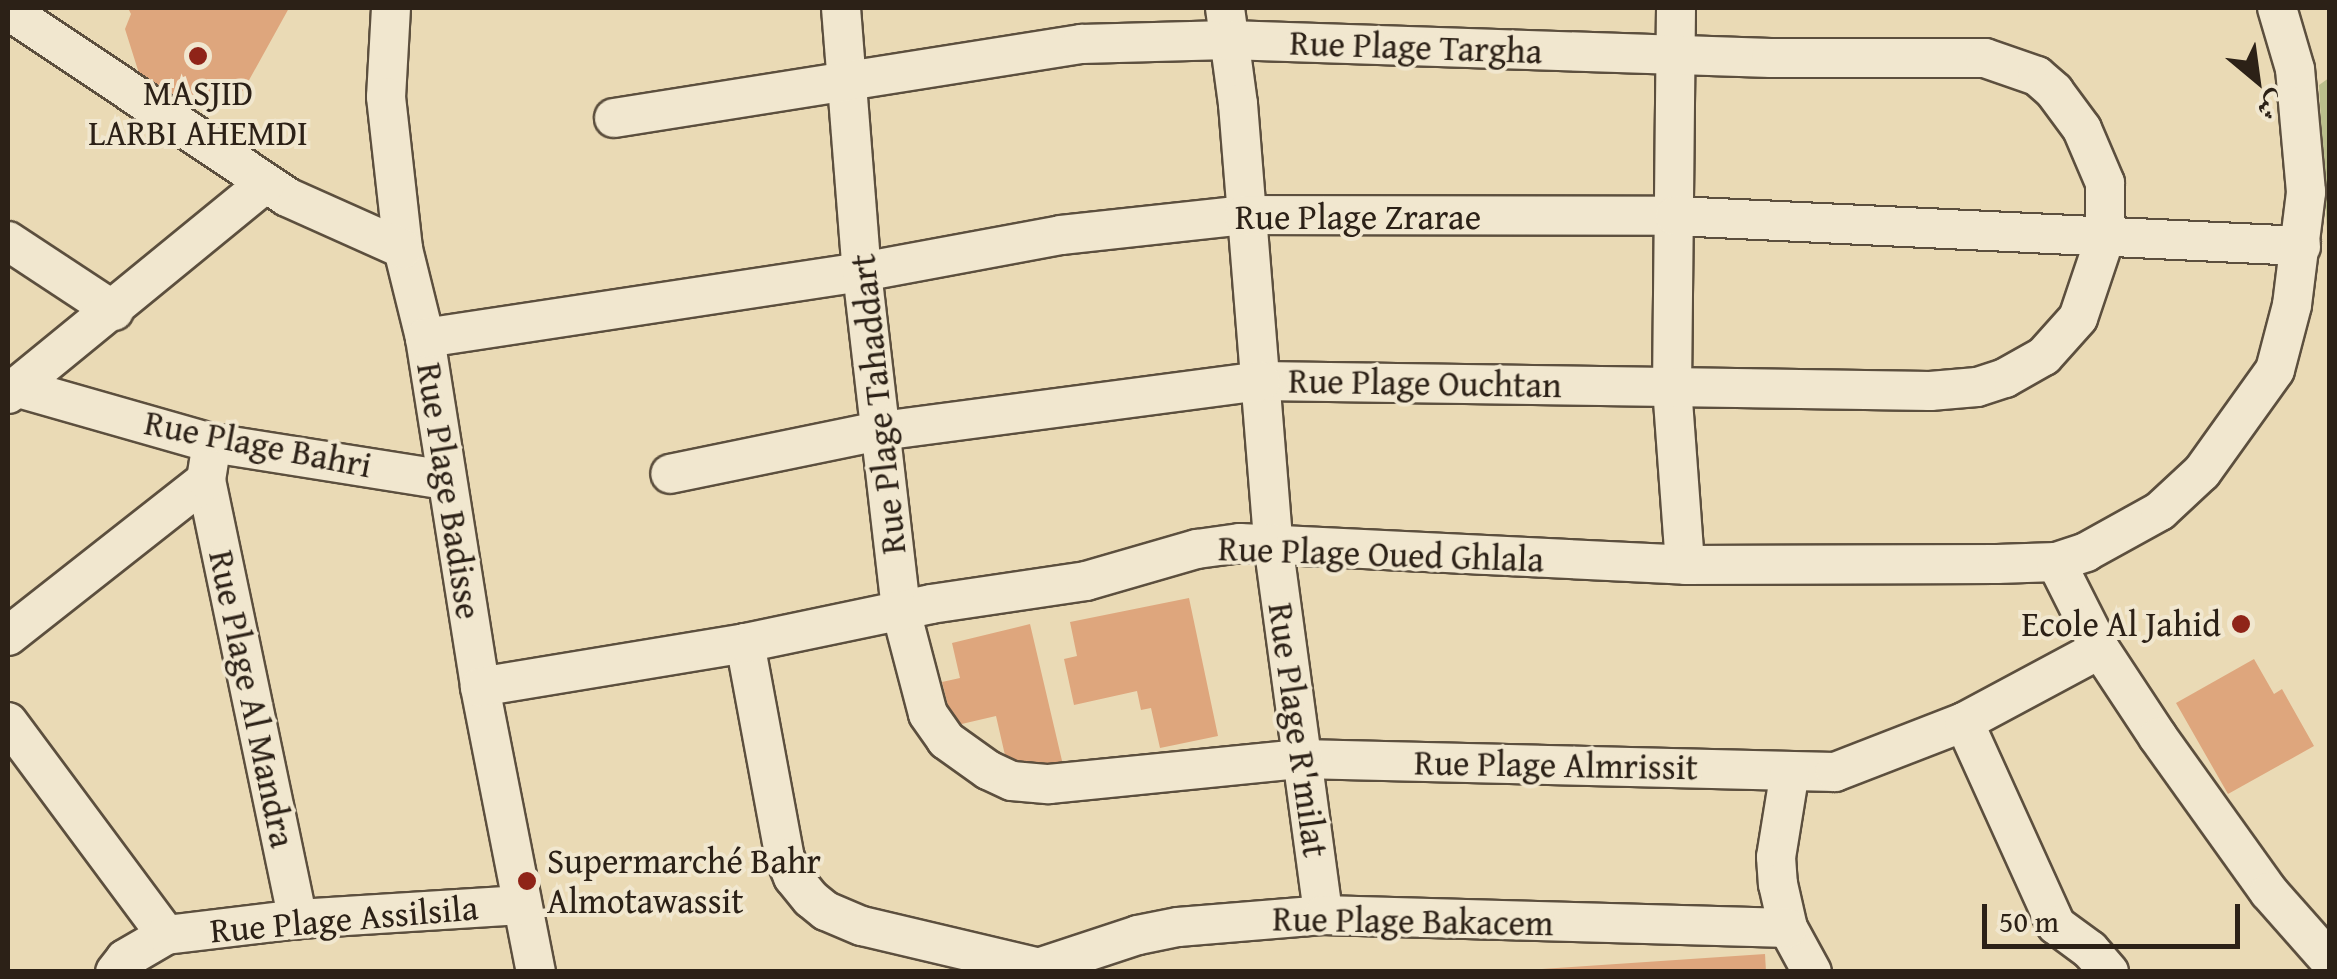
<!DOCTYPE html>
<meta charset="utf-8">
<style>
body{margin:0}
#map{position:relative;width:2337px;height:979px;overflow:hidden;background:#eadab5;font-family:"Gentium Book Plus",Amiri,serif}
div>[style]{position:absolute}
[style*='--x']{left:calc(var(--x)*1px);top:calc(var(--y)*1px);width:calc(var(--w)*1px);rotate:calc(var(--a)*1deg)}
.green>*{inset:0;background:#babe8b}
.building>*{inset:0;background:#dea67d}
.roads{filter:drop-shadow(2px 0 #5c4f3e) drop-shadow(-2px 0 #5c4f3e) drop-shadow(0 2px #5c4f3e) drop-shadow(0 -2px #5c4f3e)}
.minor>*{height:38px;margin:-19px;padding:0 19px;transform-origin:19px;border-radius:19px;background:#f1e7cf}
.dots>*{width:28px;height:28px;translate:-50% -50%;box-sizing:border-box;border:5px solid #f1e7cf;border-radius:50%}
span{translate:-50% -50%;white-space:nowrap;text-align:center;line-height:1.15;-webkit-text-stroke:8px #f1e7cf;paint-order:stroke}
.street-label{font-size:35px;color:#2c2117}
.poi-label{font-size:35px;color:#2c2117}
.right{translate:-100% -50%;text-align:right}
.left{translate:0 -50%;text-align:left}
.frame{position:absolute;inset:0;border:10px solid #2c2117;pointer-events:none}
.north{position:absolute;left:2207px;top:30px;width:100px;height:100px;-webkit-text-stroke:8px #f1e7cf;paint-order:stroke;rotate:151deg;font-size:28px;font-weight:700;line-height:40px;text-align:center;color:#2c2117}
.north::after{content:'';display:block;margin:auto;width:35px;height:45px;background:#2c2117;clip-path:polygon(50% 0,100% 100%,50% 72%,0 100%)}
.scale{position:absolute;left:1982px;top:904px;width:258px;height:45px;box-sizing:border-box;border:5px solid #2c2117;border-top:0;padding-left:12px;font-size:30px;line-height:35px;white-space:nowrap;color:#2c2117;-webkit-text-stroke:8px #f1e7cf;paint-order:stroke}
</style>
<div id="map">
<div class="green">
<i style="clip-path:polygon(2329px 78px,2329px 267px,2319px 85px)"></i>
</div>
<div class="building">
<i style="clip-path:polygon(128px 8px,289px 8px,243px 91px,182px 109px,142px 83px,125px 29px,131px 14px)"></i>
<i style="clip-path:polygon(1189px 598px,1218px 736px,1160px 748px,1151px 708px,1141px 710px,1137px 691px,1074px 705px,1064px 659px,1077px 656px,1070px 622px)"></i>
<i style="clip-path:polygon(1030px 624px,1063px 765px,1010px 777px,996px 716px,953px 726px,942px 682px,960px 678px,952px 643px)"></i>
<i style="clip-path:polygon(2254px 659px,2274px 694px,2282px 689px,2314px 746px,2228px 794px,2176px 703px)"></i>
<i style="clip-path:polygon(1765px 954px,1766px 972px,1542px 972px,1542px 969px)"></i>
</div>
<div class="roads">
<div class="minor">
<i style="--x:391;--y:8;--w:89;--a:93.2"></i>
<i style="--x:386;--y:97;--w:153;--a:83.6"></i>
<i style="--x:403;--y:249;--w:92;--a:76.1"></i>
<i style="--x:425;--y:338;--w:353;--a:81"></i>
<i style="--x:480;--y:687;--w:290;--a:78.9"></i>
<i style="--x:841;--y:8;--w:265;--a:85.5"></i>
<i style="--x:862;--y:272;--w:341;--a:83.4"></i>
<i style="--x:901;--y:611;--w:106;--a:75.3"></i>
<i style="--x:928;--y:714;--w:32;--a:55"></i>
<i style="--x:946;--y:740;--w:52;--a:35.5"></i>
<i style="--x:988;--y:770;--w:26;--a:25"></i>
<i style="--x:1012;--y:781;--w:37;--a:5"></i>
<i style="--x:1049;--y:784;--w:253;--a:-5.7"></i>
<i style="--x:1301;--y:759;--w:534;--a:1.39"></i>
<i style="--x:1835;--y:772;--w:138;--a:-21.2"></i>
<i style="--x:1964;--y:722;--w:154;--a:-28.2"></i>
<i style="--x:1225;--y:8;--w:97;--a:82.3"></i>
<i style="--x:1238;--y:104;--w:440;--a:85.4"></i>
<i style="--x:1273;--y:543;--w:375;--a:82.3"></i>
<i style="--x:1676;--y:8;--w:379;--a:90.6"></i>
<i style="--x:1672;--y:387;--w:178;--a:85.8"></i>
<i style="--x:8;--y:10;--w:336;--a:33.8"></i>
<i style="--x:287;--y:197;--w:127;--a:24.1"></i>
<i style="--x:614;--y:118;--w:473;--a:-9"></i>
<i style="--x:1081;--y:44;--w:147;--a:-1.6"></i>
<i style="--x:1228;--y:40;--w:543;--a:1.9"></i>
<i style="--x:1771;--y:58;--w:214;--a:0"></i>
<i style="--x:1985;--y:58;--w:55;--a:19.1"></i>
<i style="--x:2037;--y:76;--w:23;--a:41"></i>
<i style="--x:2054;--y:91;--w:47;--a:53.6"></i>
<i style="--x:2082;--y:129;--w:59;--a:66.9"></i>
<i style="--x:2105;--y:183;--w:55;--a:90"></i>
<i style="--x:2105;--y:238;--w:84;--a:108.6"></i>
<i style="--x:2078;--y:318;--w:51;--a:131.8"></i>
<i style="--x:2044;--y:356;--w:45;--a:150.6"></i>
<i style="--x:2005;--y:378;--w:29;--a:162"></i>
<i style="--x:1977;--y:387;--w:47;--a:175.1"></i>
<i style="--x:1930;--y:391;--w:669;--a:-179.14"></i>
<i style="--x:1261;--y:381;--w:385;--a:172.5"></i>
<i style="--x:879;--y:431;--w:213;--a:168.4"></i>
<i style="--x:8;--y:241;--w:127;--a:33.4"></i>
<i style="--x:425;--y:338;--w:442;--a:-8.6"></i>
<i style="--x:862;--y:272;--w:202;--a:-10.5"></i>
<i style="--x:1061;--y:235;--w:184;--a:-6.2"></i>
<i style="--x:1244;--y:215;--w:431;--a:0.1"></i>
<i style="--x:1675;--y:216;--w:627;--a:2.74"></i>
<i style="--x:15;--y:387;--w:205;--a:15.9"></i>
<i style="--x:212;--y:443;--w:236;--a:9"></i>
<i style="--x:8;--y:394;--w:333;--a:-39.3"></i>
<i style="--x:206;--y:480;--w:449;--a:78.2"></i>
<i style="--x:2056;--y:562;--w:97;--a:63.2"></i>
<i style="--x:2100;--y:649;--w:105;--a:56.6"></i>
<i style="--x:2158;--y:737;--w:191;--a:54.4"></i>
<i style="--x:2269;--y:892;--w:92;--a:48.5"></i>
<i style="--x:8;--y:636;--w:252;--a:-38.2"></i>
<i style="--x:206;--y:480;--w:20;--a:-81"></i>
<i style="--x:745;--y:643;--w:219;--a:79.5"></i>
<i style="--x:785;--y:858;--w:21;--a:67"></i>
<i style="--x:793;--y:877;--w:28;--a:51"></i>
<i style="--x:811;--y:899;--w:19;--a:39"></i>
<i style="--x:826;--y:911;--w:39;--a:23"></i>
<i style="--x:862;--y:926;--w:200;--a:13.3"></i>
<i style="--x:480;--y:687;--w:269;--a:-9.4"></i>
<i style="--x:745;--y:643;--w:190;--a:-11.8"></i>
<i style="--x:931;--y:604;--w:157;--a:-8.4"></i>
<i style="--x:1086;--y:581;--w:116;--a:-16.1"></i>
<i style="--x:1197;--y:549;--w:43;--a:-7.9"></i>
<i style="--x:1240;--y:543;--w:446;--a:2.8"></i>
<i style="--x:1685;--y:565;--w:312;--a:-0.2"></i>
<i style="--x:1997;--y:564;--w:59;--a:-1.9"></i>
<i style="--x:2056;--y:562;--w:32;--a:-18"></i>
<i style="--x:2086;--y:552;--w:85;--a:-29"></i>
<i style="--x:2160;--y:511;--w:57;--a:-42.9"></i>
<i style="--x:2202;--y:472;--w:125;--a:-54.4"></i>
<i style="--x:2275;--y:370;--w:67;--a:-75.3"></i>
<i style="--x:2292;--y:305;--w:114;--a:-82.9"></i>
<i style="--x:2306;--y:192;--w:123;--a:-95.1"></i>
<i style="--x:2295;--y:69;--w:64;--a:-106.4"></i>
<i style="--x:8;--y:722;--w:265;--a:53.4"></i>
<i style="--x:1964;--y:722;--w:223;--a:65.6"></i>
<i style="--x:2056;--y:925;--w:42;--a:36.3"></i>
<i style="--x:2090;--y:950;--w:29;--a:49"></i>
<i style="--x:1790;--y:771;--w:87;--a:99.2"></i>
<i style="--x:1776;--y:857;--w:27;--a:86"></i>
<i style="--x:1778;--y:884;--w:45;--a:77.2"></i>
<i style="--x:1788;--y:928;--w:50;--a:61.4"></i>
<i style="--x:1044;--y:966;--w:99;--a:-18.3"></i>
<i style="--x:1138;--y:935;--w:41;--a:-11.3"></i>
<i style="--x:1178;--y:927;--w:145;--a:-4.7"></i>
<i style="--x:1323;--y:915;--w:465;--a:1.6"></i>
<i style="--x:115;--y:972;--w:16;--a:-52"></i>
<i style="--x:125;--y:959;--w:48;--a:-30.3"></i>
<i style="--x:166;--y:935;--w:133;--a:-6.9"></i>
<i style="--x:298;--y:919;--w:224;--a:-3.6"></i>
</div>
</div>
<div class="dots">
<i style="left:198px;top:56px;background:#8f2418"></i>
<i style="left:2241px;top:624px;background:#8f2418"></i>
<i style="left:527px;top:881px;background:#8f2418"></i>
</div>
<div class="street-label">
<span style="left:1416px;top:47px;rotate:2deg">Rue Plage Targha</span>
<span style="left:1358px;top:217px">Rue Plage Zrarae</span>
<span style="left:1425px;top:383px;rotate:1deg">Rue Plage Ouchtan</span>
<span style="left:878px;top:404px;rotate:-96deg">Rue Plage Tahaddart</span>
<span style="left:258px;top:444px;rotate:11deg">Rue Plage Bahri</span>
<span style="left:449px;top:491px;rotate:81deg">Rue Plage Badisse</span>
<span style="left:1381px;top:554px;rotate:2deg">Rue Plage Oued Ghlala</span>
<span style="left:252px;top:699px;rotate:78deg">Rue Plage Al Mandra</span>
<span style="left:1298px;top:730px;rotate:82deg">Rue Plage R'milat</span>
<span style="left:1556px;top:765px;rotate:1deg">Rue Plage Almrissit</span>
<span style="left:344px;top:919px;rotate:-5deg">Rue Plage Assilsila</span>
<span style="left:1413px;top:921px;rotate:1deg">Rue Plage Bakacem</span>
</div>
<div class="poi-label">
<span style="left:198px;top:113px">MASJID<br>LARBI AHEMDI</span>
<span class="right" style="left:2221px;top:624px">Ecole Al Jahid</span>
<span class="left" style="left:547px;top:881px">Supermarché Bahr<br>Almotawassit</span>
</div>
<div class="frame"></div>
<div class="north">ش</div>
<div class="scale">50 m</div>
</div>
